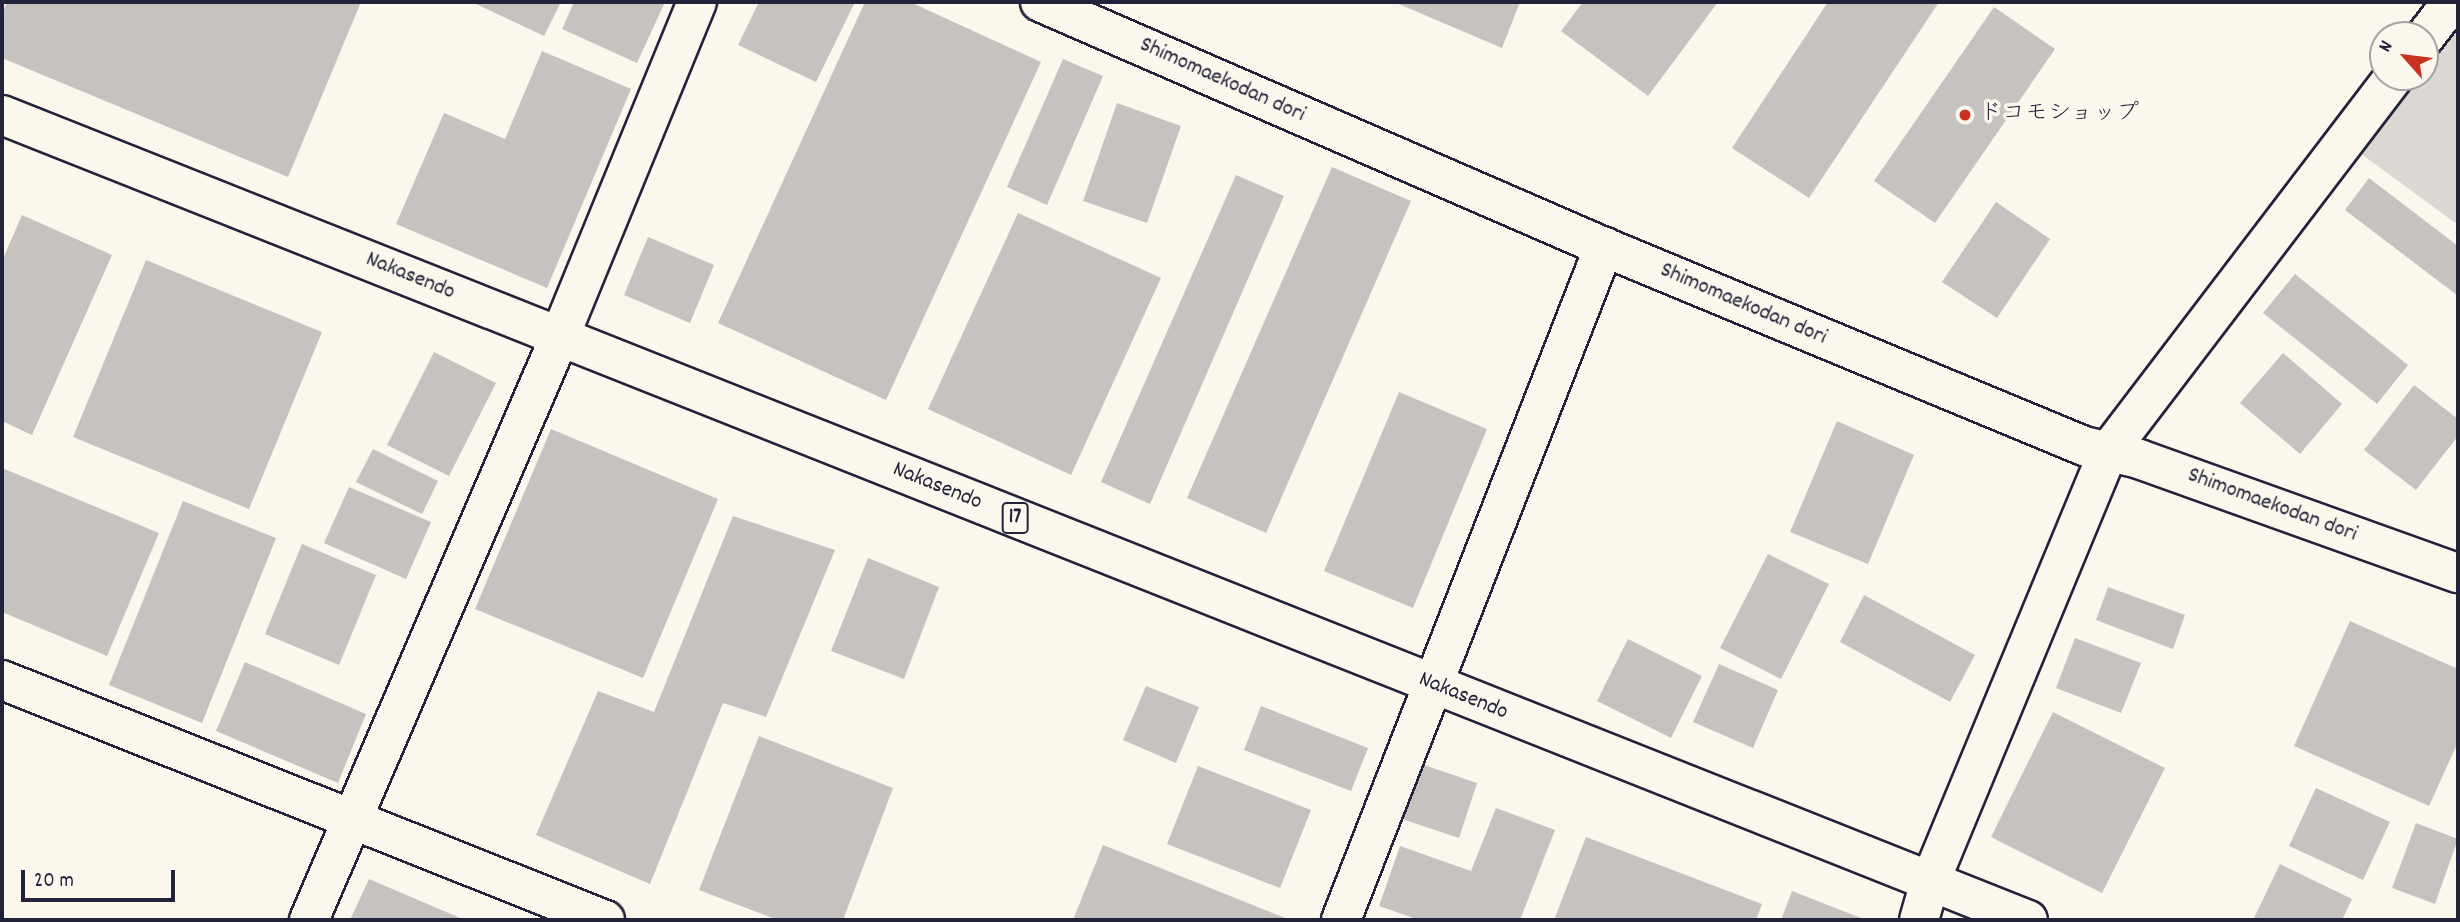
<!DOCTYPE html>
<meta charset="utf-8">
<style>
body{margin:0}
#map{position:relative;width:2460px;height:922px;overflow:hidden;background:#fbf7ec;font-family:Dekko,"Klee One",sans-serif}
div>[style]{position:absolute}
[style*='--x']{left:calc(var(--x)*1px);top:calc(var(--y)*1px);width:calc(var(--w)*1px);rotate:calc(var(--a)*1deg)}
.green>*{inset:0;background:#dbd8d3}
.building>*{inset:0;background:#c6c2c0}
.roads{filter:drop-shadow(2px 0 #22223b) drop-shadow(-2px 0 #22223b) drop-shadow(0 2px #22223b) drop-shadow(0 -2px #22223b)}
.street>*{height:38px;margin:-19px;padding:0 19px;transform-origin:19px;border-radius:19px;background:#fbf7ec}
.secondary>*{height:38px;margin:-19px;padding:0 19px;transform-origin:19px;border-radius:19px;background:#fbf7ec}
.highway>*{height:38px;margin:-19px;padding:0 19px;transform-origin:19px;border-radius:19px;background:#fbf7ec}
.dots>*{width:19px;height:19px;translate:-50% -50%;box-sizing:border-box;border:4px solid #fbf7ec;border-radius:50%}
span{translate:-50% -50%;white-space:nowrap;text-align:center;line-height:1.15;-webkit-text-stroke:7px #fbf7ec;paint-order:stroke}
.shield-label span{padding:2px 5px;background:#fbf7ec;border:2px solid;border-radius:5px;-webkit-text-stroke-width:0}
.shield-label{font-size:21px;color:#22223b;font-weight:700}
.street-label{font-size:23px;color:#22223b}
.poi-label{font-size:23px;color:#22223b}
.left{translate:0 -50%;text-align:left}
.frame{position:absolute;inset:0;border:4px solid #22223b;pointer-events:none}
.north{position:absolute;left:2369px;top:21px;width:70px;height:70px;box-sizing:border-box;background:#fbf7ec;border:2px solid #a4a2a5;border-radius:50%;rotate:298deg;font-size:19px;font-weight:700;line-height:28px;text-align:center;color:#22223b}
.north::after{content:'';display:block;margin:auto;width:24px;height:32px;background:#c8321e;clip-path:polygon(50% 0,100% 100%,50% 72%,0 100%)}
.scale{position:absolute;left:21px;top:870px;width:154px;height:32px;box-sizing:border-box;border:4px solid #22223b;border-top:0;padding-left:9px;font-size:21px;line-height:24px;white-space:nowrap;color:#22223b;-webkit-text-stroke:5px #fbf7ec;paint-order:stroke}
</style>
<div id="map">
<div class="green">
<i style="clip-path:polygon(2458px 25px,2458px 225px,2360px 153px,2418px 77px,2425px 77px,2425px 68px)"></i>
</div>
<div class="building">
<i style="clip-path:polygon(7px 2px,361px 2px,288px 177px,2px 58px,2px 15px)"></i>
<i style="clip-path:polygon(472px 2px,561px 2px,544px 36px)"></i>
<i style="clip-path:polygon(574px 2px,665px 2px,637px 63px,562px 29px)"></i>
<i style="clip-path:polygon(759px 2px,855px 2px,816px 82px,738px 45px)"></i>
<i style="clip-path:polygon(865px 2px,910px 2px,1041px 62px,886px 400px,718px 323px)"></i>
<i style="clip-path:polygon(1394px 2px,1520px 2px,1502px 48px)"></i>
<i style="clip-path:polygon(1583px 2px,1718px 2px,1648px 96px,1561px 31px)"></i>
<i style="clip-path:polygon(1828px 2px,1939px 2px,1809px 198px,1732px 148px)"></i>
<i style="clip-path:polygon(1994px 7px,2055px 49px,1935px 223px,1874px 181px)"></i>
<i style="clip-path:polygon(542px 51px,631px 89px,547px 288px,396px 224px,444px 113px,505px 139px)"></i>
<i style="clip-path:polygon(1063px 59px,1103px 76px,1047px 205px,1007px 187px)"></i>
<i style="clip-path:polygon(1117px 103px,1181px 126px,1147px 223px,1083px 201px)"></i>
<i style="clip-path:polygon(1332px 167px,1411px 201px,1266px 533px,1187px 498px)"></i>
<i style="clip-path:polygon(1236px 175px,1284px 196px,1150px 504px,1101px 482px)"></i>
<i style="clip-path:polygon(2369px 178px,2458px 246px,2458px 296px,2345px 210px)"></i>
<i style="clip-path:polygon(1996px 202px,2050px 239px,1997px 318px,1942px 282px)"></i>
<i style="clip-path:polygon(1018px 213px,1161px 278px,1071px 475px,928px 409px)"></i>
<i style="clip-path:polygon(22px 215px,112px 255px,32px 435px,2px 421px,2px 261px)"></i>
<i style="clip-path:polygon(648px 237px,714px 265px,690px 323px,624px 295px)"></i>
<i style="clip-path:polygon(146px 260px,322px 332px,249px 509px,73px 437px)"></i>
<i style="clip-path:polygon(2295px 274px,2408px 365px,2377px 404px,2263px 313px)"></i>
<i style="clip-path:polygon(434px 352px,496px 383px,449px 476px,387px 445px)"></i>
<i style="clip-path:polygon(2283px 353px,2342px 404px,2300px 454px,2240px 403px)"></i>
<i style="clip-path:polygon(2414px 385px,2458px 419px,2458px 436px,2416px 490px,2364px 450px)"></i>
<i style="clip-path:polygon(1399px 392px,1487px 429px,1413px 608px,1324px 571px)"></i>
<i style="clip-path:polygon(1837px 421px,1914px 455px,1868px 564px,1790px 532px)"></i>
<i style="clip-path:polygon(551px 429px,718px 499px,643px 678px,475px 609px)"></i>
<i style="clip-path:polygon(373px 449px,438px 481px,422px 514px,356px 482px)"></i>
<i style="clip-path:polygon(2px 468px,159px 533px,107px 656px,2px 612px)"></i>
<i style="clip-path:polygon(349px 487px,431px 522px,406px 579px,324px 543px)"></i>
<i style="clip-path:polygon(183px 501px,276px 538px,202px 723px,109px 685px)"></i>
<i style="clip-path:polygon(733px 516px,835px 550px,766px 717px,723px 703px,650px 884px,536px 835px,598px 691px,654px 712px)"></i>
<i style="clip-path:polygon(302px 544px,376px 575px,339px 665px,265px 634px)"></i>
<i style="clip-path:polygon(1768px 554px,1829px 584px,1781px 679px,1720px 648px)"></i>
<i style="clip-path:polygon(868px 558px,939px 587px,904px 679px,831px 651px)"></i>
<i style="clip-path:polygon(2108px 587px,2185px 615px,2173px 649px,2096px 620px)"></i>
<i style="clip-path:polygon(1864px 595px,1975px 655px,1950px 702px,1840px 642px)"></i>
<i style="clip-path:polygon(2350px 621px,2458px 669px,2458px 742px,2429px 806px,2294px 746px)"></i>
<i style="clip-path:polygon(2075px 638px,2141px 663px,2121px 713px,2056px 688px)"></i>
<i style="clip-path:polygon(1628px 639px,1702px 676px,1671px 738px,1597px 701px)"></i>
<i style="clip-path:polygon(245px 662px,366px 714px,338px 783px,216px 731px)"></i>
<i style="clip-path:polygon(1719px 664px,1778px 690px,1753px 748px,1693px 722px)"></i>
<i style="clip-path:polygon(1146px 686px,1199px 707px,1176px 763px,1123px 740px)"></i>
<i style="clip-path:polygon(1261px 706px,1368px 748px,1351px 791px,1244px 750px)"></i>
<i style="clip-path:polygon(2053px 712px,2165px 768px,2102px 893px,1991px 837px)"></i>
<i style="clip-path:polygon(759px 736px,893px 788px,843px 920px,778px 920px,699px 890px)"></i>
<i style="clip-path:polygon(1421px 764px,1477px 783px,1459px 838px,1402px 819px)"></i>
<i style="clip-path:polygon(1198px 766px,1311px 810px,1280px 888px,1167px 844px)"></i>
<i style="clip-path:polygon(2316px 788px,2390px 822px,2363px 880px,2289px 846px)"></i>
<i style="clip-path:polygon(1496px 808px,1555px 830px,1520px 920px,1419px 920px,1379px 906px,1400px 846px,1471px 871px)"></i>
<i style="clip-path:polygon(2416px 823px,2458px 839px,2435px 904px,2392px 888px)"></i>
<i style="clip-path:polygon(1586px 837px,1762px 904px,1756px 920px,1554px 920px)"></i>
<i style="clip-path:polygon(1103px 845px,1290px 920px,1073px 920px)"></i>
<i style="clip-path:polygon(2280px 864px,2352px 899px,2342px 920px,2253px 920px)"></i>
<i style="clip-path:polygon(369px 879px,465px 920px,350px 920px)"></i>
<i style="clip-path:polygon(1792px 891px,1866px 920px,1781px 920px)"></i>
</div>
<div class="roads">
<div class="street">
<i style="--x:2;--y:680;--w:649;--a:21.7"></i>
<i style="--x:309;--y:920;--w:636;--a:-66.74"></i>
<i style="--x:560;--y:336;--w:361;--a:-67.7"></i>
<i style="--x:1341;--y:920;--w:723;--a:-68.66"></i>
</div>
<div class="secondary">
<i style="--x:1040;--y:2;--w:615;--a:23.48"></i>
<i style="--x:1604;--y:247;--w:520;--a:22.52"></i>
<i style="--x:2084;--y:446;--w:57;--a:13.3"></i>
<i style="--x:2139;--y:459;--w:339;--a:19.7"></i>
<i style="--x:2425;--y:37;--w:44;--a:-52.4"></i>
<i style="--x:1919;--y:920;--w:40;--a:-74"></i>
<i style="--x:1930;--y:882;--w:465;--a:-67.5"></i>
<i style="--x:2108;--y:452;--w:472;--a:-52.7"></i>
</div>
<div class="highway">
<i style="--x:2;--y:115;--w:2180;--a:21.67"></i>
</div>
</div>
<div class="dots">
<i style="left:1965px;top:115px;background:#c8321e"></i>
</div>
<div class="shield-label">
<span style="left:1015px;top:518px">17</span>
</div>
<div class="street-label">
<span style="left:1222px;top:81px;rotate:24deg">Shimomaekodan dori</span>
<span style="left:410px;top:277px;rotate:22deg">Nakasendo</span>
<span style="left:1743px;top:305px;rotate:23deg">Shimomaekodan dori</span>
<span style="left:937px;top:487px;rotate:22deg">Nakasendo</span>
<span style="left:2272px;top:506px;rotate:20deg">Shimomaekodan dori</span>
<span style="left:1463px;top:697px;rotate:22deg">Nakasendo</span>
</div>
<div class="poi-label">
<span class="left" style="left:1979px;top:115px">ドコモショップ</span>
</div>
<div class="frame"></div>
<div class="north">N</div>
<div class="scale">20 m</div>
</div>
